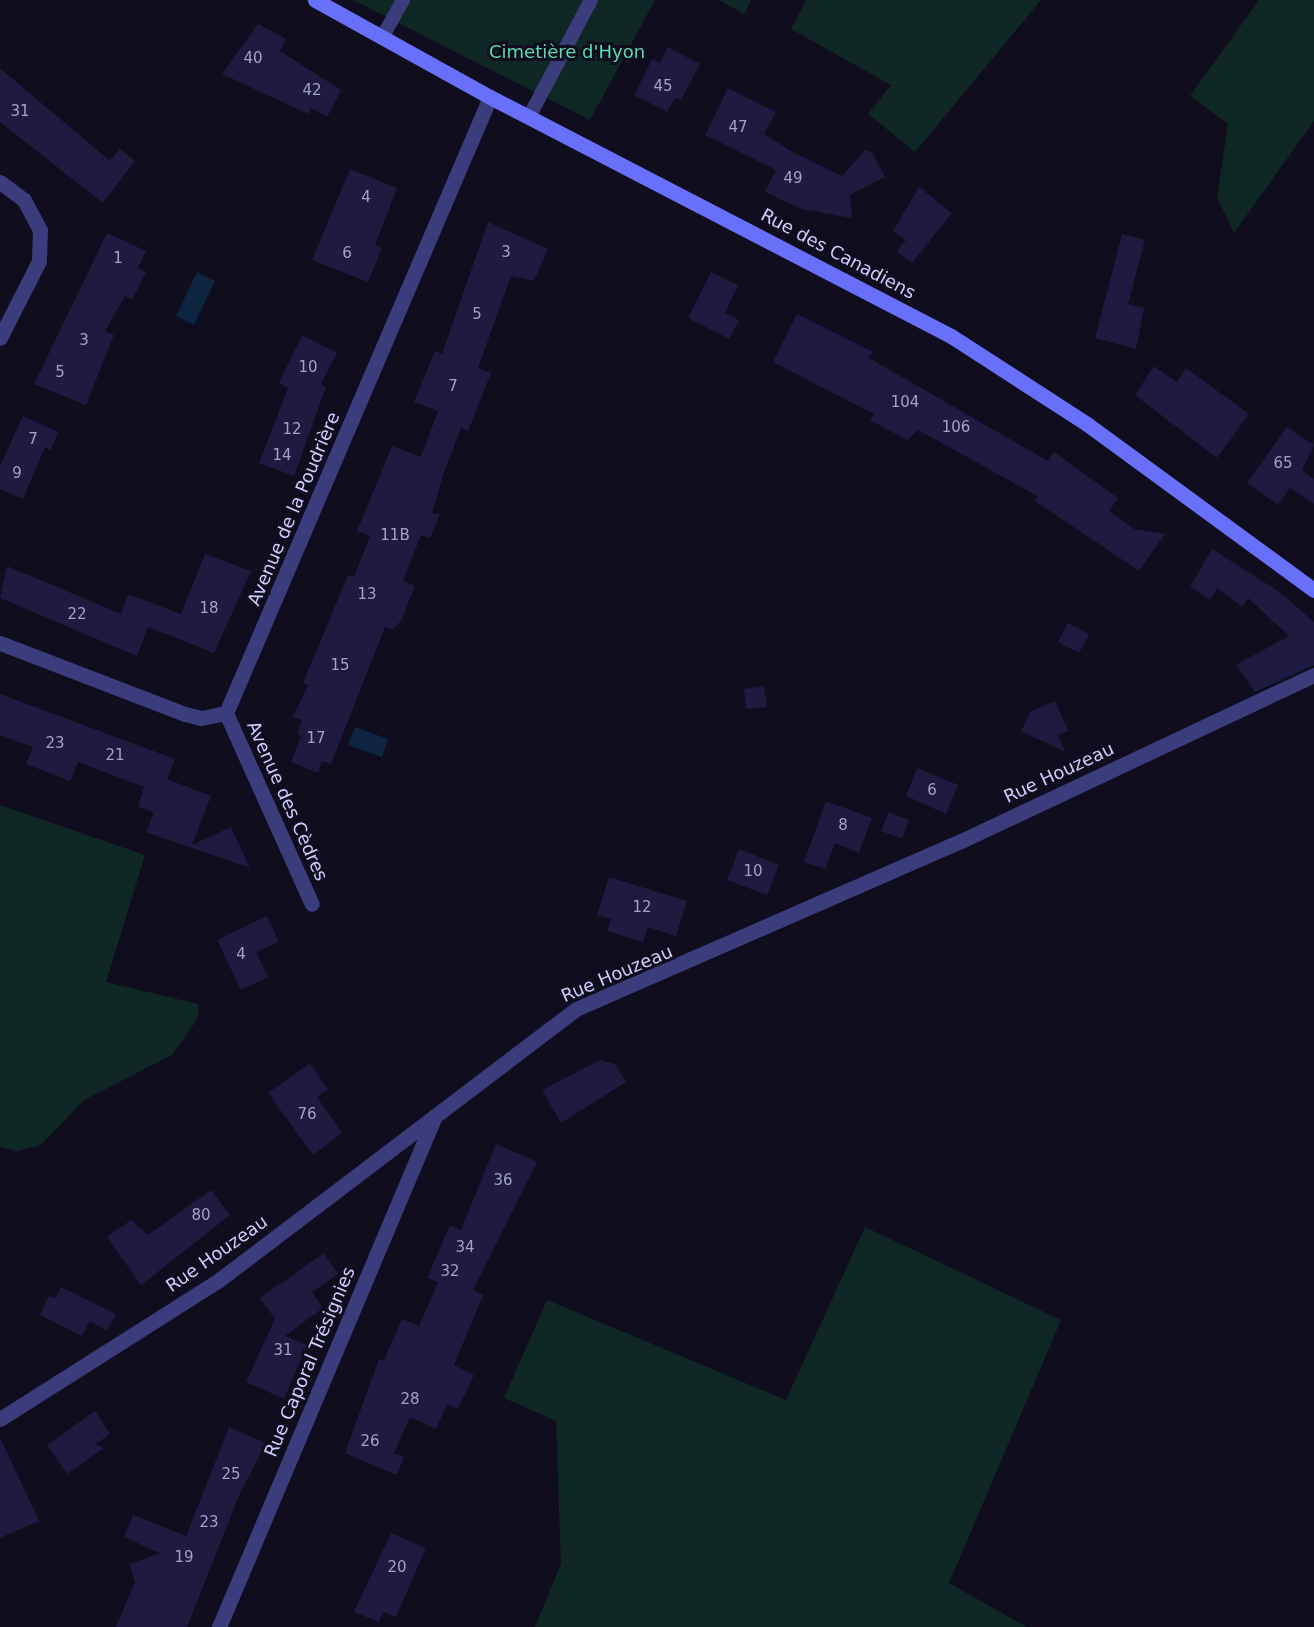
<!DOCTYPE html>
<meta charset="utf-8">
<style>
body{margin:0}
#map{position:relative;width:1314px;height:1627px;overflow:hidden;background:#0f0d1e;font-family:"DejaVu Sans",sans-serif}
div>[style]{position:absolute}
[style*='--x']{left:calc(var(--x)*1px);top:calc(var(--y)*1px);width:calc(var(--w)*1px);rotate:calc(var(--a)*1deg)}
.green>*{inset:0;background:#102825}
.water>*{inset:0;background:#0e2542}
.building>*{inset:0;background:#1f1a3f}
.lane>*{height:14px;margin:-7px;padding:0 7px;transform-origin:7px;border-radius:7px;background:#3a3c7c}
.street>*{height:15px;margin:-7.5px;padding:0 7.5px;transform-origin:7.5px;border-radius:7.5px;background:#3a3c7c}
.secondary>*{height:15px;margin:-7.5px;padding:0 7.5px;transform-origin:7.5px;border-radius:7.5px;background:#686ff9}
span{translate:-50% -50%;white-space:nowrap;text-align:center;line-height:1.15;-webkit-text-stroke:6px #0f0d1e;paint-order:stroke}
.number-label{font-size:15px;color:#a3a0ce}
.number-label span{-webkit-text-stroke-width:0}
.park-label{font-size:18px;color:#5dd9b1}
.street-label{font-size:18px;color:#cfcdfd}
</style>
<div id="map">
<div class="green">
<i style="clip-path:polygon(353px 0,655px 0,590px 120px)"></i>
<i style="clip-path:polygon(719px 0,751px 0,744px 14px)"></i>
<i style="clip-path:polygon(806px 0,1041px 0,915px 152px,868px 114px,891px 85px,791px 29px)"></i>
<i style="clip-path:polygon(1259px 0,1314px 0,1314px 121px,1234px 233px,1217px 197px,1228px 124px,1190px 96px)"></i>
<i style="clip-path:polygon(0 805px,145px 855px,106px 982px,198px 1004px,198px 1018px,172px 1055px,84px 1100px,41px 1145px,17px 1151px,0 1147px)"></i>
<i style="clip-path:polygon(865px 1227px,1061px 1320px,949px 1583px,1027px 1627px,535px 1627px,561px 1564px,556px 1421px,504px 1398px,547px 1300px,786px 1400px)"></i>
</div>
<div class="water">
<i style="clip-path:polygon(197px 272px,215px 281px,194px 325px,176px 316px)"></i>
<i style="clip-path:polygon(355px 727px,388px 739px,382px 757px,348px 745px)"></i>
</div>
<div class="building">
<i style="clip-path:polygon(258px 24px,286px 39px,280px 51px,341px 90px,327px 117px,311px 108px,308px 114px,222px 74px)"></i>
<i style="clip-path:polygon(668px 47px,700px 64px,681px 100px,675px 98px,667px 112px,634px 95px,652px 59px,660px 63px)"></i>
<i style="clip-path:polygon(0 68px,110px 161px,120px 149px,135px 161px,103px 203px,0 122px)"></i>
<i style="clip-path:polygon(728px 88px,776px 112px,764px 134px,794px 153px,842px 176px,865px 150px,872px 152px,885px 177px,850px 195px,852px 218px,801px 209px,765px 192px,776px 170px,705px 135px)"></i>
<i style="clip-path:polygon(350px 169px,397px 188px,375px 245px,382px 248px,368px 282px,312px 260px)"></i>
<i style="clip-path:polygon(919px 187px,952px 213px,912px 263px,897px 251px,906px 240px,893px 231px)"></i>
<i style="clip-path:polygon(488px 222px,548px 249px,534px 281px,511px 276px,478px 368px,491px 373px,468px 431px,461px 428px,444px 472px,432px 513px,440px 514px,430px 538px,421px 535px,403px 581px,415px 586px,401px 621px,392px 630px,385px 627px,331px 764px,322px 761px,318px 773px,291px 762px,301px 736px,297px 734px,302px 720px,293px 717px,308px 685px,303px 683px,348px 575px,354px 577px,370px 536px,357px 531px,392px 446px,421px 457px,438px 411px,414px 402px,435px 351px,442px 354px)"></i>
<i style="clip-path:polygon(107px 233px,146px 251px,138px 268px,146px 272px,132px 300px,125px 296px,105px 331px,114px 335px,86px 405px,34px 384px)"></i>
<i style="clip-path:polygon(1122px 234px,1145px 240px,1128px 304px,1144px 308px,1136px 349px,1095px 338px)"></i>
<i style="clip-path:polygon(711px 272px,738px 285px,725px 313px,739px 320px,729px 339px,688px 318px)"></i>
<i style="clip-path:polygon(797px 314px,873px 352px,869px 358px,1048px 461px,1054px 452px,1118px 498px,1109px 511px,1134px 529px,1165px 534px,1139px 571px,1035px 501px,1037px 496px,985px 467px,918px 430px,907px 440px,870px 420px,874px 414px,773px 362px)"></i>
<i style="clip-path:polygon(302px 335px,337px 353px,321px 384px,326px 387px,294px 476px,259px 463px,288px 388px,279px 383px)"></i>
<i style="clip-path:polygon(1154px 366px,1177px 382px,1186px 368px,1249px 414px,1217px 458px,1135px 395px)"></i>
<i style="clip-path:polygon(23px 416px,58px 432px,51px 450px,45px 447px,23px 499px,0 489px,0 466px)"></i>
<i style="clip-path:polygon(1287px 427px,1314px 445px,1302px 470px,1314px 479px,1314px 504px,1290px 488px,1278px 505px,1247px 483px)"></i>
<i style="clip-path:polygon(1212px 549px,1281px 593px,1314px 622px,1314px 665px,1255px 692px,1236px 665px,1289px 636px,1248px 598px,1242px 607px,1217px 588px,1210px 600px,1190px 587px)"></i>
<i style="clip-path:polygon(205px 554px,251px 571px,214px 653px,148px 627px,137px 656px,0 598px,7px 566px,121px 614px,128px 594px,181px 614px)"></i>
<i style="clip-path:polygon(1068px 623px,1089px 634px,1079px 653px,1058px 642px)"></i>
<i style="clip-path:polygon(764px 686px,767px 707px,746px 709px,744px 689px)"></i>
<i style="clip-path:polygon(0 694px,175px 759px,167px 779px,211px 796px,192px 845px,231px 827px,250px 868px,146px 832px,154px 812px,138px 807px,144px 787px,78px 762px,70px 781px,26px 764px,33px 747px,0 735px)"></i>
<i style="clip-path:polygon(1055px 701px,1068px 731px,1058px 735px,1065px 752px,1021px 731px,1031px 711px)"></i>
<i style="clip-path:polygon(917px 768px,958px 785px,946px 814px,906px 796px)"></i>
<i style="clip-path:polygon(826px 801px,872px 818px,859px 853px,835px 843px,825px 869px,804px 862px)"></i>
<i style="clip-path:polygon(889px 812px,909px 820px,902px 839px,881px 831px)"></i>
<i style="clip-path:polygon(739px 849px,779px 865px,767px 895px,727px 880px)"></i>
<i style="clip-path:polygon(609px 877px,687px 901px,676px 936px,648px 927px,643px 942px,607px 931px,611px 919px,597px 915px)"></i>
<i style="clip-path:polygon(267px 916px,279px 942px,256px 952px,268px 977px,241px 990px,217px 940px)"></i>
<i style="clip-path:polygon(600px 1060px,615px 1064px,626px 1082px,561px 1123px,542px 1090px)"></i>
<i style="clip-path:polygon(310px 1063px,328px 1089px,317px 1097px,342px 1133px,313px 1155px,268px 1093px)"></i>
<i style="clip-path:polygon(496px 1144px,537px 1162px,473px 1290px,483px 1295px,454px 1365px,474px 1375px,458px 1409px,447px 1404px,436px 1429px,410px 1417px,394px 1453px,404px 1457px,397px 1475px,345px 1453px,379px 1359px,384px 1360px,402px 1319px,419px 1326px,438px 1282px,427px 1278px,450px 1225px,461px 1230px)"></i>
<i style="clip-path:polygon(211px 1190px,230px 1215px,141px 1285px,107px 1237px,131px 1220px,148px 1235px)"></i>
<i style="clip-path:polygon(324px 1253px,338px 1274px,312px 1292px,323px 1308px,285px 1336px,307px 1345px,284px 1399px,246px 1382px,275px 1319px,260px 1298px)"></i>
<i style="clip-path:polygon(61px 1287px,116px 1314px,107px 1331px,90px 1321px,82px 1336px,40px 1315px,49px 1296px,55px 1298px)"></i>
<i style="clip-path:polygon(95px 1411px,110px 1434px,96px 1444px,104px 1448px,67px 1474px,47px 1445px)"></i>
<i style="clip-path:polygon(229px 1427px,266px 1443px,240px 1493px,187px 1627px,116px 1627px,135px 1582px,129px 1564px,160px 1553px,124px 1537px,133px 1515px,186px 1536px)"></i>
<i style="clip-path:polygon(0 1437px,39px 1521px,0 1538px)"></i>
<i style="clip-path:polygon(391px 1533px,426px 1548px,396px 1617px,383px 1612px,379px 1622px,354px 1612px)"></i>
</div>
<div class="lane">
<i style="--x:383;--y:36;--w:41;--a:-60.9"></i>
<i style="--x:529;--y:117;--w:132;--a:-62.1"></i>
</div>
<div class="street">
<i style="--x:0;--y:182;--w:30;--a:37"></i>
<i style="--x:24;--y:200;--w:34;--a:62"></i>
<i style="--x:40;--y:230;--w:31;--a:92"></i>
<i style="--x:39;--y:261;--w:86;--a:116.9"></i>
<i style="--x:0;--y:643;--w:198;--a:21"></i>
<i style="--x:185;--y:714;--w:16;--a:14"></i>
<i style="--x:201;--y:718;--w:25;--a:-11"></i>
<i style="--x:226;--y:713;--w:670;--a:-66.8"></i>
<i style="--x:226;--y:713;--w:209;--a:65.8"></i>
<i style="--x:0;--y:1419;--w:259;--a:-32.4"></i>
<i style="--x:219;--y:1280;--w:448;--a:-37.2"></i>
<i style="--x:576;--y:1009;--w:420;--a:-23.6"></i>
<i style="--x:961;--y:841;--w:390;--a:-25.2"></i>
<i style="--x:219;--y:1627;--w:555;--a:-67.09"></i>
</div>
<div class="secondary">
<i style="--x:315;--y:0;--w:200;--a:29"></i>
<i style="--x:490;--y:97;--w:519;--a:27.4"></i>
<i style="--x:951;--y:336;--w:162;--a:32.9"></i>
<i style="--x:1087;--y:424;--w:281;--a:36.2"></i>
</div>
<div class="number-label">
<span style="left:253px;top:59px">40</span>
<span style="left:663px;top:87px">45</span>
<span style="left:312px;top:91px">42</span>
<span style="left:20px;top:112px">31</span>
<span style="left:738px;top:128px">47</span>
<span style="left:793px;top:179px">49</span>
<span style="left:366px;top:198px">4</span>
<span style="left:506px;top:253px">3</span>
<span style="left:347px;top:254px">6</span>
<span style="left:118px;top:259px">1</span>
<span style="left:477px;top:315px">5</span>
<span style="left:84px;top:341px">3</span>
<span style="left:308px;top:368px">10</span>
<span style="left:60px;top:373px">5</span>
<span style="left:453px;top:387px">7</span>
<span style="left:905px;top:403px">104</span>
<span style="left:956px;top:428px">106</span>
<span style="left:292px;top:430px">12</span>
<span style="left:33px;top:440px">7</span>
<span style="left:282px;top:456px">14</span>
<span style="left:1283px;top:464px">65</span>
<span style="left:17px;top:474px">9</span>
<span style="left:395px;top:536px">11B</span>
<span style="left:367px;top:595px">13</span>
<span style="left:209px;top:609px">18</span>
<span style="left:77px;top:615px">22</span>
<span style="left:340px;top:666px">15</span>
<span style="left:316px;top:739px">17</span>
<span style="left:55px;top:744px">23</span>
<span style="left:115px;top:756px">21</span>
<span style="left:932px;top:791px">6</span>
<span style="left:843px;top:826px">8</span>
<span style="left:753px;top:872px">10</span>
<span style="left:642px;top:908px">12</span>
<span style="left:241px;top:955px">4</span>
<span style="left:307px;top:1115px">76</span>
<span style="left:503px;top:1181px">36</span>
<span style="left:201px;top:1216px">80</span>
<span style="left:465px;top:1248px">34</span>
<span style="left:450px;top:1272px">32</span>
<span style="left:283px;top:1351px">31</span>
<span style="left:410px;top:1400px">28</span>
<span style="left:370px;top:1442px">26</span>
<span style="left:231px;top:1475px">25</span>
<span style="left:209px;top:1523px">23</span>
<span style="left:184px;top:1558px">19</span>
<span style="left:397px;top:1568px">20</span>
</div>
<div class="park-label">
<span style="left:567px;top:52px">Cimetière d'Hyon</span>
</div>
<div class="street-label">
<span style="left:838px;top:254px;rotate:28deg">Rue des Canadiens</span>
<span style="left:294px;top:509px;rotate:-67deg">Avenue de la Poudrière</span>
<span style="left:1059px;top:773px;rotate:-25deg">Rue Houzeau</span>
<span style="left:287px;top:801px;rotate:66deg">Avenue des Cèdres</span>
<span style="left:617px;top:974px;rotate:-23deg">Rue Houzeau</span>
<span style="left:217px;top:1254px;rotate:-35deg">Rue Houzeau</span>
<span style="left:310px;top:1362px;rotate:-67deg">Rue Caporal Trésignies</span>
</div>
</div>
